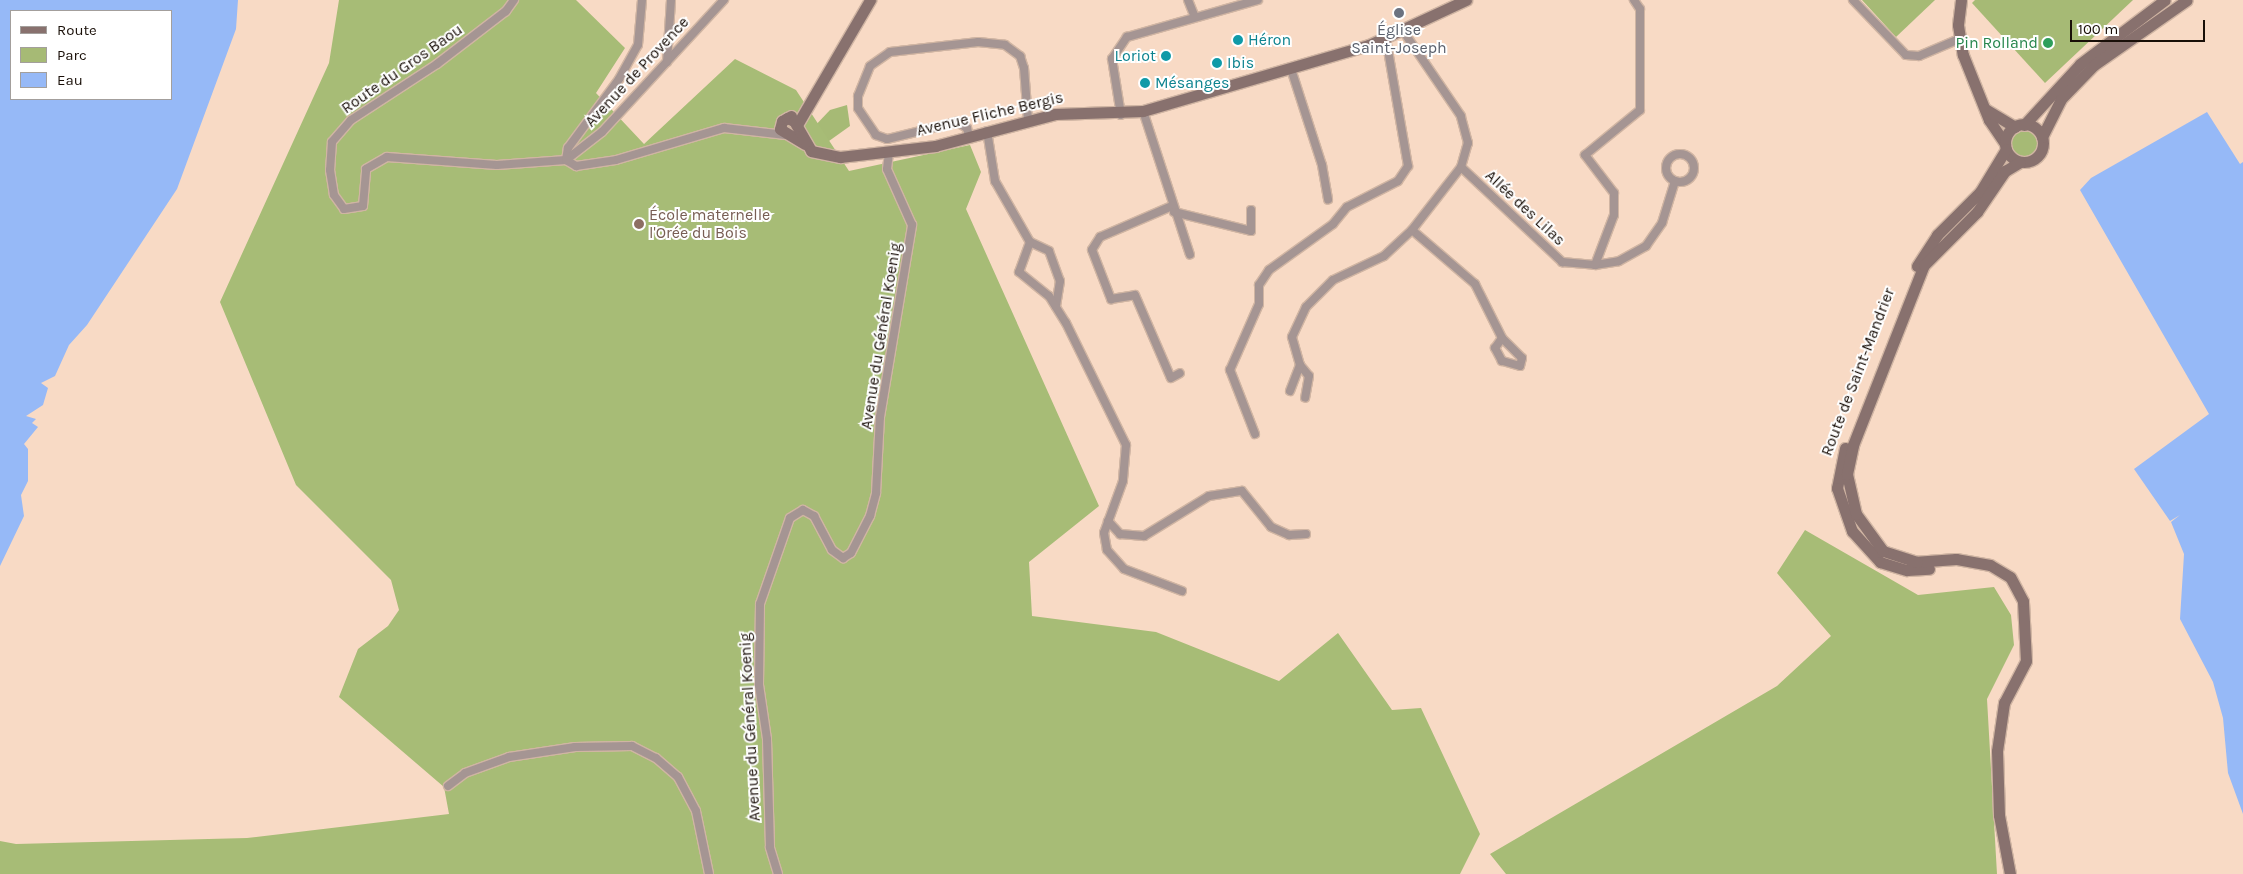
<!DOCTYPE html>
<meta charset="utf-8">
<style>
body{margin:0}
#map{position:relative;width:2243px;height:874px;overflow:hidden;background:#f8dac5;font-family:Karla,sans-serif}
div>[style]{position:absolute}
[style*='--x']{left:calc(var(--x)*1px);top:calc(var(--y)*1px);width:calc(var(--w)*1px);rotate:calc(var(--a)*1deg)}
.green>*{inset:0;background:#a6ba75}
.round{border-radius:50%}
.forest>*{inset:0;background:#a7bc76}
.water>*{inset:0;background:#96b9f7}
.roads{filter:drop-shadow(1px 0 #d0b5a3) drop-shadow(-1px 0 #d0b5a3) drop-shadow(0 1px #d0b5a3) drop-shadow(0 -1px #d0b5a3)}
.street>*{height:8px;margin:-4px;padding:0 4px;transform-origin:4px;border-radius:4px;background:#a59593}
.street>.ring{margin:-4px;padding:0;box-sizing:content-box;background:none;border:8px solid #a59593;border-radius:50%}
.secondary>*{height:11px;margin:-5.5px;padding:0 5.5px;transform-origin:5.5px;border-radius:5.5px;background:#88716e}
.secondary>.ring{margin:-5.5px;padding:0;box-sizing:content-box;background:none;border:11px solid #88716e;border-radius:50%}
.dots>*{width:14px;height:14px;translate:-50% -50%;box-sizing:border-box;border:2px solid #fff;border-radius:50%}
span{translate:-50% -50%;white-space:nowrap;text-align:center;line-height:1.15;-webkit-text-stroke:4px #fff;paint-order:stroke}
.worship-label{font-size:16px;color:#5b616d}
.culture-label{font-size:16px;color:#0d838f}
.left{translate:0 -50%;text-align:left}
.right{translate:-100% -50%;text-align:right}
.leisure-label{font-size:16px;color:#27864d}
.street-label{font-size:16px;color:#190f08}
.education-label{font-size:16px;color:#785e54}
.legend{position:absolute;left:10px;top:10px;width:162px;height:90px;box-sizing:border-box;background:#fff;border:1px solid #a39f9c;margin:0;padding:6px 9px;list-style:none;font-size:15px;color:#190f08}
.legend li{display:flex;align-items:center;gap:10px;height:25px}
.legend b{width:25px;border:1px solid #a39f9c}
.scale{position:absolute;left:2070px;top:20px;width:135px;height:22px;box-sizing:border-box;border:2px solid #190f08;border-top:0;padding-left:6px;font-size:15px;line-height:18px;white-space:nowrap;color:#190f08;-webkit-text-stroke:4px #fff;paint-order:stroke}
</style>
<div id="map">
<div class="green">
<i style="clip-path:polygon(1862px 0,1935px 0,1896px 37px)"></i>
<i style="clip-path:polygon(1975px 0,2133px 0,2045px 83px,1972px 3px)"></i>
<i style="clip-path:polygon(847px 105px,850px 126px,829px 141px,811px 130px,830px 110px)"></i>
<i class="round" style="left:2006px;top:126px;width:36px;height:36px"></i>
</div>
<div class="forest">
<i style="clip-path:polygon(339px 0,576px 0,625px 48px,596px 93px,644px 144px,735px 59px,796px 90px,849px 171px,970px 145px,981px 172px,966px 209px,1099px 506px,1029px 562px,1032px 616px,1156px 632px,1279px 681px,1338px 633px,1392px 710px,1421px 708px,1480px 834px,1460px 874px,0 874px,0 841px,16px 844px,247px 838px,449px 814px,444px 787px,339px 697px,358px 649px,388px 626px,399px 610px,391px 580px,296px 485px,220px 302px,329px 63px)"></i>
<i style="clip-path:polygon(1805px 530px,1918px 595px,1994px 587px,2011px 615px,2014px 645px,1987px 699px,1997px 874px,1506px 874px,1490px 854px,1777px 686px,1831px 636px,1777px 573px)"></i>
</div>
<div class="water">
<i style="clip-path:polygon(evenodd,0 0,238px 0,236px 29px,177px 189px,87px 325px,69px 345px,55px 376px,41px 383px,48px 388px,43px 405px,26px 416px,36px 419px,32px 423px,38px 427px,24px 444px,28px 449px,28px 481px,21px 495px,24px 516px,0 566px,0 0,11px 11px,171px 11px,171px 99px,11px 99px,11px 11px)"></i>
<i style="clip-path:polygon(2207px 112px,2240px 164px,2243px 162px,2243px 814px,2228px 773px,2223px 718px,2213px 682px,2180px 619px,2184px 554px,2171px 522px,2180px 515px,2170px 521px,2134px 469px,2209px 414px,2080px 190px,2091px 178px)"></i>
</div>
<div class="roads">
<div class="street">
<i style="--x:514;--y:0;--w:14;--a:126"></i>
<i style="--x:506;--y:11;--w:87;--a:142.5"></i>
<i style="--x:437;--y:64;--w:103;--a:146.9"></i>
<i style="--x:351;--y:120;--w:29;--a:131"></i>
<i style="--x:332;--y:142;--w:28;--a:94"></i>
<i style="--x:330;--y:170;--w:25;--a:81"></i>
<i style="--x:334;--y:195;--w:17;--a:54"></i>
<i style="--x:344;--y:209;--w:19;--a:-9"></i>
<i style="--x:363;--y:206;--w:37;--a:-85"></i>
<i style="--x:366;--y:169;--w:24;--a:-30"></i>
<i style="--x:387;--y:157;--w:110;--a:4.2"></i>
<i style="--x:497;--y:165;--w:69;--a:-4.1"></i>
<i style="--x:566;--y:160;--w:46;--a:-37.9"></i>
<i style="--x:602;--y:132;--w:180;--a:-47.3"></i>
<i style="--x:1188;--y:0;--w:18;--a:68"></i>
<i style="--x:1853;--y:0;--w:76;--a:46.1"></i>
<i style="--x:1906;--y:55;--w:13;--a:4"></i>
<i style="--x:1919;--y:56;--w:43;--a:-23"></i>
<i style="--x:667;--y:62;--w:62;--a:-86.3"></i>
<i style="--x:1291;--y:69;--w:101;--a:72.1"></i>
<i style="--x:1322;--y:165;--w:35;--a:80"></i>
<i style="--x:1143;--y:111;--w:151;--a:71.9"></i>
<i style="--x:1121;--y:115;--w:57;--a:-99.1"></i>
<i style="--x:1112;--y:59;--w:27;--a:-56"></i>
<i style="--x:1127;--y:37;--w:136;--a:-15.8"></i>
<i style="--x:987;--y:131;--w:51;--a:80.9"></i>
<i style="--x:995;--y:181;--w:70;--a:60.2"></i>
<i style="--x:1030;--y:242;--w:21;--a:25"></i>
<i style="--x:1049;--y:251;--w:32;--a:70"></i>
<i style="--x:1060;--y:281;--w:26;--a:99"></i>
<i style="--x:969;--y:136;--w:8;--a:-104"></i>
<i style="--x:967;--y:128;--w:12;--a:-149"></i>
<i style="--x:957;--y:122;--w:72;--a:166.3"></i>
<i style="--x:887;--y:139;--w:12;--a:-160"></i>
<i style="--x:876;--y:135;--w:32;--a:-124"></i>
<i style="--x:858;--y:108;--w:12;--a:-90"></i>
<i style="--x:858;--y:96;--w:32;--a:-68"></i>
<i style="--x:870;--y:66;--w:24;--a:-35"></i>
<i style="--x:890;--y:52;--w:89;--a:-6.5"></i>
<i style="--x:978;--y:42;--w:27;--a:6"></i>
<i style="--x:1005;--y:45;--w:19;--a:36"></i>
<i style="--x:1020;--y:56;--w:13;--a:72"></i>
<i style="--x:1024;--y:68;--w:52;--a:85.6"></i>
<i class="ring" style="left:1666px;top:154px;width:20px;height:20px"></i>
<i style="--x:566;--y:160;--w:12;--a:31"></i>
<i style="--x:576;--y:166;--w:40;--a:-8.5"></i>
<i style="--x:616;--y:160;--w:113;--a:-16.5"></i>
<i style="--x:724;--y:128;--w:62;--a:6.4"></i>
<i style="--x:566;--y:160;--w:12;--a:-81"></i>
<i style="--x:568;--y:148;--w:86;--a:-53.5"></i>
<i style="--x:619;--y:79;--w:39;--a:-61"></i>
<i style="--x:638;--y:45;--w:45;--a:-84.9"></i>
<i style="--x:1461;--y:167;--w:139;--a:43.2"></i>
<i style="--x:1562;--y:262;--w:33;--a:5"></i>
<i style="--x:1595;--y:265;--w:24;--a:-9"></i>
<i style="--x:1619;--y:261;--w:31;--a:-29"></i>
<i style="--x:1646;--y:246;--w:28;--a:-55"></i>
<i style="--x:1662;--y:223;--w:44;--a:-72.8"></i>
<i style="--x:1172;--y:206;--w:78;--a:156.7"></i>
<i style="--x:1100;--y:237;--w:15;--a:122"></i>
<i style="--x:1092;--y:250;--w:53;--a:68.8"></i>
<i style="--x:1111;--y:299;--w:24;--a:-9"></i>
<i style="--x:1135;--y:295;--w:90;--a:66.6"></i>
<i style="--x:1171;--y:378;--w:10;--a:-29"></i>
<i style="--x:1174;--y:212;--w:79;--a:13.9"></i>
<i style="--x:1251;--y:231;--w:21;--a:-90"></i>
<i style="--x:1412;--y:230;--w:83;--a:40.6"></i>
<i style="--x:1475;--y:284;--w:60;--a:63.4"></i>
<i style="--x:1502;--y:338;--w:28;--a:45"></i>
<i style="--x:1522;--y:358;--w:8;--a:104"></i>
<i style="--x:1520;--y:366;--w:19;--a:-164"></i>
<i style="--x:1502;--y:361;--w:15;--a:-118"></i>
<i style="--x:1495;--y:348;--w:12;--a:-55"></i>
<i style="--x:1030;--y:242;--w:32;--a:110"></i>
<i style="--x:1019;--y:272;--w:38;--a:39"></i>
<i style="--x:1049;--y:296;--w:32;--a:58"></i>
<i style="--x:1066;--y:323;--w:136;--a:63.8"></i>
<i style="--x:1126;--y:445;--w:36;--a:95"></i>
<i style="--x:1123;--y:481;--w:55;--a:110.1"></i>
<i style="--x:1104;--y:533;--w:17;--a:80"></i>
<i style="--x:1107;--y:550;--w:25;--a:48"></i>
<i style="--x:1124;--y:569;--w:62;--a:20.8"></i>
<i style="--x:1595;--y:265;--w:53;--a:-69.2"></i>
<i style="--x:1614;--y:215;--w:22;--a:-90"></i>
<i style="--x:1614;--y:193;--w:48;--a:-127.3"></i>
<i style="--x:1585;--y:155;--w:71;--a:-39.3"></i>
<i style="--x:1640;--y:110;--w:101;--a:-90"></i>
<i style="--x:1640;--y:9;--w:11;--a:-124"></i>
<i style="--x:1300;--y:365;--w:14;--a:51"></i>
<i style="--x:1309;--y:376;--w:22;--a:100"></i>
<i style="--x:1290;--y:391;--w:28;--a:-69"></i>
<i style="--x:1300;--y:365;--w:29;--a:-106"></i>
<i style="--x:1292;--y:337;--w:33;--a:-65"></i>
<i style="--x:1306;--y:307;--w:38;--a:-45"></i>
<i style="--x:1333;--y:280;--w:56;--a:-25.2"></i>
<i style="--x:1384;--y:256;--w:38;--a:-43"></i>
<i style="--x:1412;--y:230;--w:80;--a:-52.1"></i>
<i style="--x:1461;--y:167;--w:25;--a:-74"></i>
<i style="--x:1468;--y:143;--w:28;--a:-105"></i>
<i style="--x:1461;--y:116;--w:102;--a:-124.2"></i>
<i style="--x:1255;--y:434;--w:69;--a:-111.3"></i>
<i style="--x:1230;--y:370;--w:72;--a:-66.3"></i>
<i style="--x:1259;--y:304;--w:19;--a:-90"></i>
<i style="--x:1259;--y:285;--w:18;--a:-56"></i>
<i style="--x:1269;--y:270;--w:79;--a:-35.7"></i>
<i style="--x:1333;--y:224;--w:22;--a:-51"></i>
<i style="--x:1347;--y:207;--w:57;--a:-27"></i>
<i style="--x:1398;--y:181;--w:18;--a:-56"></i>
<i style="--x:1408;--y:166;--w:129;--a:-99.8"></i>
<i style="--x:1108;--y:521;--w:18;--a:47"></i>
<i style="--x:1120;--y:534;--w:24;--a:5"></i>
<i style="--x:1144;--y:536;--w:76;--a:-31.6"></i>
<i style="--x:1209;--y:496;--w:33;--a:-9"></i>
<i style="--x:1242;--y:491;--w:46;--a:51.1"></i>
<i style="--x:1271;--y:527;--w:20;--a:24"></i>
<i style="--x:1289;--y:535;--w:17;--a:-3"></i>
<i style="--x:448;--y:786;--w:21;--a:-37"></i>
<i style="--x:465;--y:773;--w:47;--a:-20"></i>
<i style="--x:509;--y:757;--w:67;--a:-8.6"></i>
<i style="--x:575;--y:747;--w:57;--a:-1"></i>
<i style="--x:632;--y:746;--w:27;--a:27"></i>
<i style="--x:656;--y:758;--w:29;--a:41"></i>
<i style="--x:678;--y:777;--w:38;--a:62"></i>
<i style="--x:696;--y:811;--w:64;--a:78.3"></i>
<i style="--x:778;--y:874;--w:28;--a:-107"></i>
<i style="--x:770;--y:847;--w:108;--a:-91.6"></i>
<i style="--x:767;--y:739;--w:55;--a:-98.4"></i>
<i style="--x:759;--y:685;--w:81;--a:-89.3"></i>
<i style="--x:760;--y:604;--w:91;--a:-70.8"></i>
<i style="--x:790;--y:518;--w:15;--a:-32"></i>
<i style="--x:803;--y:510;--w:13;--a:29"></i>
<i style="--x:814;--y:516;--w:38;--a:62"></i>
<i style="--x:832;--y:550;--w:14;--a:36"></i>
<i style="--x:843;--y:558;--w:9;--a:-32"></i>
<i style="--x:851;--y:553;--w:42;--a:-62.8"></i>
<i style="--x:870;--y:516;--w:24;--a:-75"></i>
<i style="--x:876;--y:493;--w:76;--a:-87"></i>
<i style="--x:880;--y:417;--w:195;--a:-80.5"></i>
<i style="--x:912;--y:225;--w:61;--a:-114.1"></i>
<i style="--x:887;--y:169;--w:17;--a:-83"></i>
</div>
<div class="secondary">
<i style="--x:1961;--y:0;--w:25;--a:97"></i>
<i style="--x:1958;--y:25;--w:30;--a:81"></i>
<i style="--x:1963;--y:55;--w:70;--a:68.2"></i>
<i style="--x:1989;--y:120;--w:29;--a:56"></i>
<i style="--x:1985;--y:109;--w:35;--a:31"></i>
<i style="--x:791;--y:116;--w:10;--a:151"></i>
<i style="--x:782;--y:121;--w:8;--a:104"></i>
<i style="--x:780;--y:129;--w:29;--a:31"></i>
<i style="--x:787;--y:118;--w:8;--a:23"></i>
<i style="--x:794;--y:121;--w:34;--a:60"></i>
<i style="--x:811;--y:151;--w:30;--a:12"></i>
<i style="--x:840;--y:157;--w:96;--a:-6.6"></i>
<i style="--x:935;--y:146;--w:124;--a:-14.9"></i>
<i style="--x:1055;--y:114;--w:88;--a:-2"></i>
<i style="--x:1143;--y:111;--w:235;--a:-16.3"></i>
<i style="--x:1369;--y:45;--w:107;--a:-24.9"></i>
<i class="ring" style="left:2005px;top:124px;width:27px;height:27px"></i>
<i style="--x:797;--y:125;--w:145;--a:-59.7"></i>
<i style="--x:2024;--y:125;--w:83;--a:-47.4"></i>
<i style="--x:2080;--y:64;--w:106;--a:-37"></i>
<i style="--x:2042;--y:137;--w:42;--a:-63.4"></i>
<i style="--x:2061;--y:99;--w:47;--a:-45.9"></i>
<i style="--x:2094;--y:65;--w:113;--a:-35"></i>
<i style="--x:1917;--y:266;--w:37;--a:-57"></i>
<i style="--x:1937;--y:235;--w:61;--a:-45"></i>
<i style="--x:1980;--y:192;--w:50;--a:-58.8"></i>
<i style="--x:1845;--y:448;--w:41;--a:101.3"></i>
<i style="--x:1837;--y:488;--w:46;--a:70.8"></i>
<i style="--x:1852;--y:531;--w:42;--a:47.9"></i>
<i style="--x:1880;--y:562;--w:28;--a:17"></i>
<i style="--x:1907;--y:570;--w:22;--a:-3"></i>
<i style="--x:2010;--y:874;--w:60;--a:-100.6"></i>
<i style="--x:1999;--y:815;--w:64;--a:-91.8"></i>
<i style="--x:1997;--y:751;--w:49;--a:-81.7"></i>
<i style="--x:2004;--y:703;--w:47;--a:-62.4"></i>
<i style="--x:2026;--y:661;--w:60;--a:-92.9"></i>
<i style="--x:2023;--y:601;--w:27;--a:-118"></i>
<i style="--x:2010;--y:577;--w:23;--a:-149"></i>
<i style="--x:1990;--y:565;--w:35;--a:-170"></i>
<i style="--x:1956;--y:559;--w:39;--a:176"></i>
<i style="--x:1917;--y:562;--w:36;--a:-162"></i>
<i style="--x:1883;--y:551;--w:46;--a:-126.1"></i>
<i style="--x:1856;--y:514;--w:41;--a:-102.7"></i>
<i style="--x:1847;--y:474;--w:30;--a:-78"></i>
<i style="--x:1853;--y:445;--w:193;--a:-68.5"></i>
<i style="--x:1924;--y:265;--w:75;--a:-45"></i>
<i style="--x:1977;--y:212;--w:50;--a:-55.7"></i>
<i style="--x:2005;--y:171;--w:17;--a:-31"></i>
</div>
</div>
<div class="dots">
<i style="left:1399px;top:13px;background:#6b7280"></i>
<i style="left:1238px;top:40px;background:#0f9aa8"></i>
<i style="left:2048px;top:43px;background:#2e9e5b"></i>
<i style="left:1166px;top:56px;background:#0f9aa8"></i>
<i style="left:1217px;top:63px;background:#0f9aa8"></i>
<i style="left:1145px;top:83px;background:#0f9aa8"></i>
<i style="left:639px;top:224px;background:#8d6e63"></i>
</div>
<div class="worship-label">
<span style="left:1399px;top:39px">Église<br>Saint-Joseph</span>
</div>
<div class="culture-label">
<span class="left" style="left:1248px;top:40px">Héron</span>
<span class="right" style="left:1156px;top:56px">Loriot</span>
<span class="left" style="left:1227px;top:63px">Ibis</span>
<span class="left" style="left:1155px;top:83px">Mésanges</span>
</div>
<div class="leisure-label">
<span class="right" style="left:2038px;top:43px">Pin Rolland</span>
</div>
<div class="street-label">
<span style="left:402px;top:69px;rotate:-35deg">Route du Gros Baou</span>
<span style="left:637px;top:72px;rotate:-47deg">Avenue de Provence</span>
<span style="left:990px;top:114px;rotate:-13deg">Avenue Fliche Bergis</span>
<span style="left:1525px;top:208px;rotate:43deg">Allée des Lilas</span>
<span style="left:881px;top:336px;rotate:-81deg">Avenue du Général Koenig</span>
<span style="left:1858px;top:372px;rotate:-69deg">Route de Saint-Mandrier</span>
<span style="left:750px;top:727px;rotate:-93deg">Avenue du Général Koenig</span>
</div>
<div class="education-label">
<span class="left" style="left:649px;top:224px">École maternelle<br>l'Orée du Bois</span>
</div>
<ul class="legend">
<li><b style="height:6px;background:#88716e"></b>Route</li>
<li><b style="height:14px;background:#a6ba75"></b>Parc</li>
<li><b style="height:14px;background:#96b9f7"></b>Eau</li>
</ul>
<div class="scale">100 m</div>
</div>
